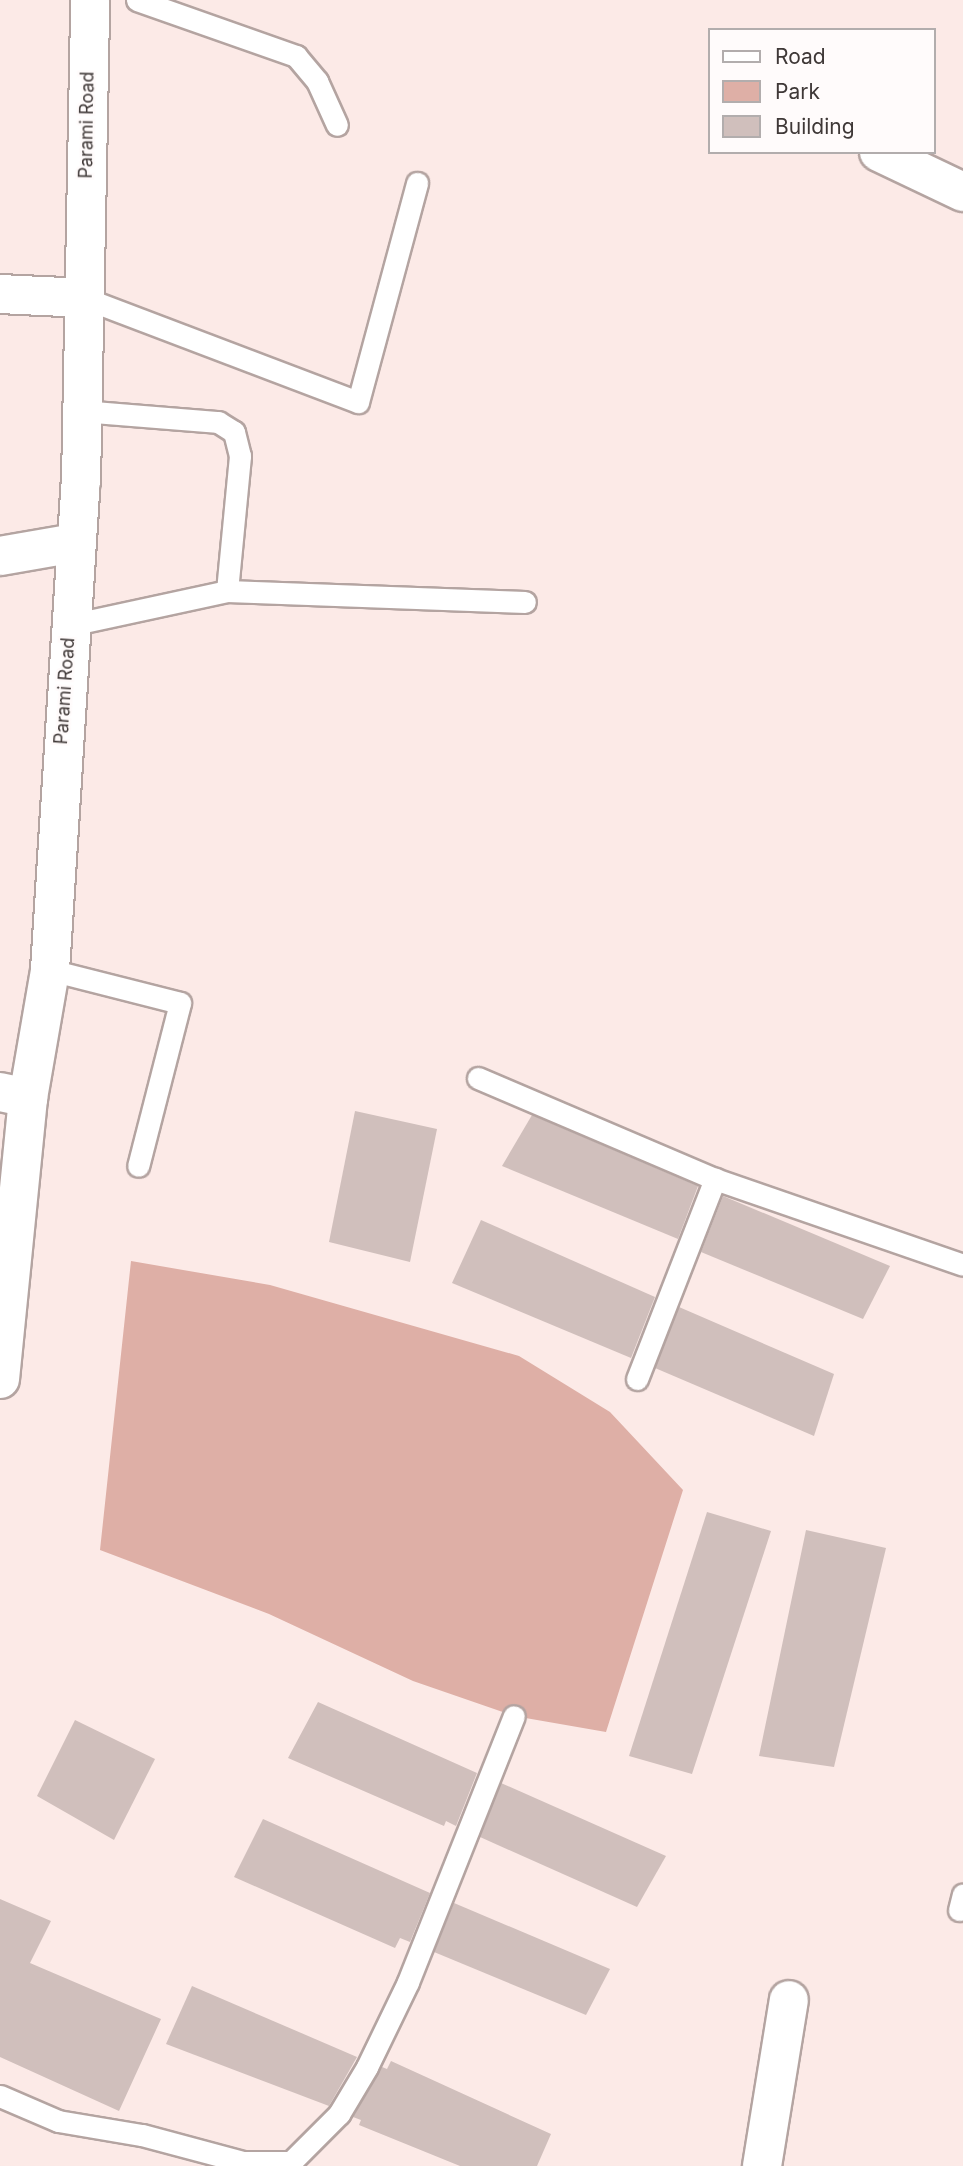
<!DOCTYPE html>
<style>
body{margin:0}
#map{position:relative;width:963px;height:2166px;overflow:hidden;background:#fceae7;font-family:Inter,sans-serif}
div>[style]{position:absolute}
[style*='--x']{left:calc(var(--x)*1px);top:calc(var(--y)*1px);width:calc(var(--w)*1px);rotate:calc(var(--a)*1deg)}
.green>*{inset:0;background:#deafa6}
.building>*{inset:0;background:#d0bfbc}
.roads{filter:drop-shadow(2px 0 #b4a4a1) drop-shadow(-2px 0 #b4a4a1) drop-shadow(0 2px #b4a4a1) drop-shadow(0 -2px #b4a4a1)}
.service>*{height:21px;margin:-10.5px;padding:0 10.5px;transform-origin:10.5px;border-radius:10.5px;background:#fff}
.minor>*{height:38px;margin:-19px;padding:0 19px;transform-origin:19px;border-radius:19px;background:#fff}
.primary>*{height:38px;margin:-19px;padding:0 19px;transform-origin:19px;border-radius:19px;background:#fff}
span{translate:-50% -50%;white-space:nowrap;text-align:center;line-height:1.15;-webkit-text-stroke:5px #fffbfb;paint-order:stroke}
.street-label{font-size:18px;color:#3f3837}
.legend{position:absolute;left:708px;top:28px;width:228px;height:126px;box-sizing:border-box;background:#fffbfb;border:2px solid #b2adad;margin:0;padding:9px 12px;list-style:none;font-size:21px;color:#3f3837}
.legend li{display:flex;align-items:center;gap:14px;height:35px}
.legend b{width:35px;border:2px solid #b2adad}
</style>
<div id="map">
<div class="green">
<i style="clip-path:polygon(131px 1261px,270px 1285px,519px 1356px,610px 1412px,683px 1490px,606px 1732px,514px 1716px,413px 1681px,269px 1614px,100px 1550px)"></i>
</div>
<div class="building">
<i style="clip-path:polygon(355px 1111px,437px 1129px,410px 1262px,329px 1242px)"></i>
<i style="clip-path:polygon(532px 1115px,698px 1186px,678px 1239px,502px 1166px)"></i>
<i style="clip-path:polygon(723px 1196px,890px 1266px,863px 1319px,701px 1252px)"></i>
<i style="clip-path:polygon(481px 1220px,655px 1297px,631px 1358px,452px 1283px)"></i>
<i style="clip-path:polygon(679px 1307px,834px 1374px,814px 1436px,655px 1368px)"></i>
<i style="clip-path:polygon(707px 1512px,771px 1531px,692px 1774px,629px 1756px)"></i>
<i style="clip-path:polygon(806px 1530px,886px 1548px,834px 1767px,759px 1756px)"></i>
<i style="clip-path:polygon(318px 1702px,477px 1773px,456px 1826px,446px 1821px,444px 1826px,288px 1758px)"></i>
<i style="clip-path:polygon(75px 1720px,155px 1759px,114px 1840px,37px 1796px)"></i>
<i style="clip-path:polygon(501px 1783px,666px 1856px,637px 1907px,480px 1837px)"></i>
<i style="clip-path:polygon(263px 1819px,430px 1893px,410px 1942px,400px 1938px,395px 1948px,234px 1877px)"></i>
<i style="clip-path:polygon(0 1899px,51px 1921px,30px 1963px,161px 2019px,119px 2111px,0 2057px)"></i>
<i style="clip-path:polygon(454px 1903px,610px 1969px,586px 2015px,434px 1952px)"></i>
<i style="clip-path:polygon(192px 1986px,357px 2057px,329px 2106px,166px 2044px)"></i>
<i style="clip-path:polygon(391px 2061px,551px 2134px,537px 2166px,460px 2166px,359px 2125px,361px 2120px,353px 2117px,382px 2067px,387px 2069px)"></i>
</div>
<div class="roads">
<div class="service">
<i style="--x:137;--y:0;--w:169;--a:19.4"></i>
<i style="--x:296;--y:56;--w:33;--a:50"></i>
<i style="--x:317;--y:81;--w:48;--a:65.6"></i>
<i style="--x:84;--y:298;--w:293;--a:20.8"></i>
<i style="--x:358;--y:402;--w:227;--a:-74.9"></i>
<i style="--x:227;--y:591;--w:298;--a:2.1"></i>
<i style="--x:70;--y:625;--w:161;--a:-12.2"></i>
<i style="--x:227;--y:591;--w:136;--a:-84.5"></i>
<i style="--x:240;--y:456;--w:25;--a:-104"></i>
<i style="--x:234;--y:432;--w:19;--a:-148"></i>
<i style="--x:218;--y:422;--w:136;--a:-175.4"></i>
<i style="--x:50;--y:970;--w:134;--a:14.2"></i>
<i style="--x:180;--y:1003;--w:168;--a:104.4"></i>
<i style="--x:478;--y:1078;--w:258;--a:23.1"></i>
<i style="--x:715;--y:1179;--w:262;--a:19.1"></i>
<i style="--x:637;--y:1379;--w:215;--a:-68.7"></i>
<i style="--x:959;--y:1910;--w:16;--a:-76"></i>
<i style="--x:0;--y:2096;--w:63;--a:23.3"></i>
<i style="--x:58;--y:2121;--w:85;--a:9.5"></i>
<i style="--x:142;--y:2135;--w:105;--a:15"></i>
<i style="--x:243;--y:2162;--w:48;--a:0"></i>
<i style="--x:291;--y:2162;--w:68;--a:-45"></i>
<i style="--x:339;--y:2114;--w:55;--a:-59.2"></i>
<i style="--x:367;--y:2067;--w:94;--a:-64.2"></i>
<i style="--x:408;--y:1982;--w:286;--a:-68.3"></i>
</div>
<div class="minor">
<i style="--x:879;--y:152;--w:93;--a:25.5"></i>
<i style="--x:0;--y:294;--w:84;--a:2.7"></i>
<i style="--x:0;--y:556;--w:76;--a:-9.8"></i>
<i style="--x:0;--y:1092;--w:29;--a:12"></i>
<i style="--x:762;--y:2166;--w:168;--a:-80.8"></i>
</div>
<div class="primary">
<i style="--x:0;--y:1379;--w:282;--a:-84.3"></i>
<i style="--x:28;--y:1098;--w:130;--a:-80.2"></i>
<i style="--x:50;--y:970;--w:489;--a:-86.4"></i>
<i style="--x:81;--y:482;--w:482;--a:-88.9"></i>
</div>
</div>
<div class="street-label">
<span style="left:87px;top:125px;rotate:-89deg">Parami Road</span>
<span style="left:65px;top:691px;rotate:-86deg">Parami Road</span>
</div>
<ul class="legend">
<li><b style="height:9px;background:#fff"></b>Road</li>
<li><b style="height:19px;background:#deafa6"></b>Park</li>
<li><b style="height:19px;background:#d0bfbc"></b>Building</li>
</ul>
</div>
